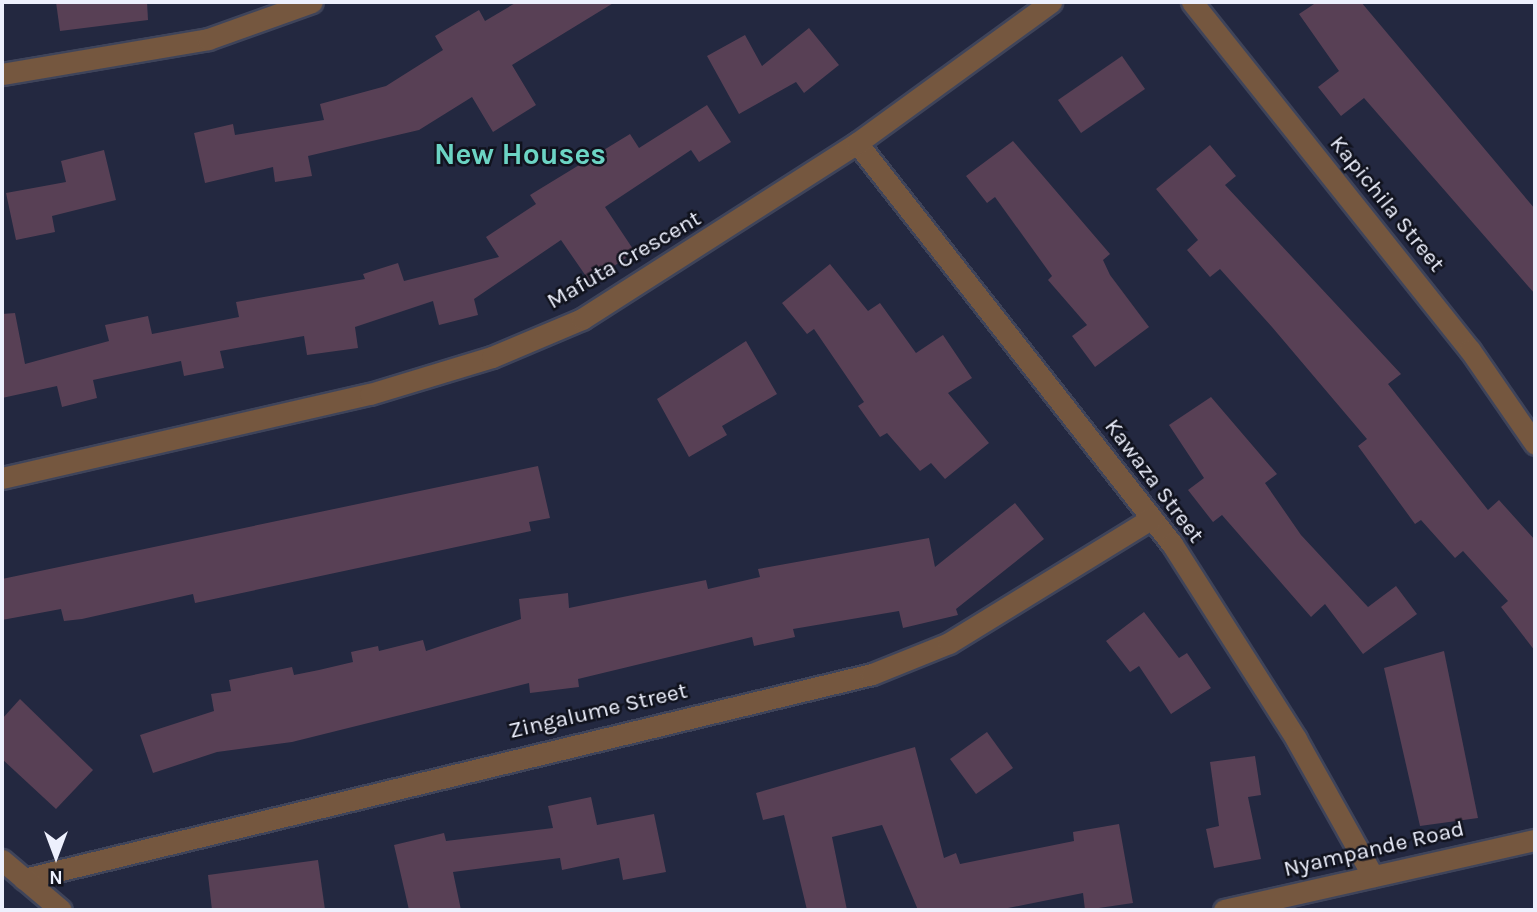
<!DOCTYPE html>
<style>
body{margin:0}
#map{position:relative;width:1537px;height:912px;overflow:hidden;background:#232840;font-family:Karla,sans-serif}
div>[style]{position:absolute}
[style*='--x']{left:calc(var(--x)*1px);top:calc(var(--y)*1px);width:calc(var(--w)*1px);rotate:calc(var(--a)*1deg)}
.building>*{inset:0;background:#584055}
.roads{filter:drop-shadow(2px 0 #3f445a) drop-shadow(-2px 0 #3f445a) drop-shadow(0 2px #3f445a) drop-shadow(0 -2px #3f445a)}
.minor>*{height:21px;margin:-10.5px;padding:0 10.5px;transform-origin:10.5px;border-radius:10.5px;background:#75573f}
.tertiary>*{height:21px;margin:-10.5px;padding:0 10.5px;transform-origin:10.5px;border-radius:10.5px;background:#75573f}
span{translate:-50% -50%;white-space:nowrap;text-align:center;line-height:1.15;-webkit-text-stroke:5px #10121d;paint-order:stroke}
.street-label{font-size:23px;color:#edf0fd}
.district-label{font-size:30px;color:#6cd4c4;font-weight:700}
.frame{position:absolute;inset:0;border:4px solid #edf0fd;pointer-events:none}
.north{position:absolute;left:21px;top:821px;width:70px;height:70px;-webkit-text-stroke:5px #10121d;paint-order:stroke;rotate:180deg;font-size:19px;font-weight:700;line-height:28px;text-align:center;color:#edf0fd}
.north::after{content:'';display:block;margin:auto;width:24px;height:32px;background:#edf0fd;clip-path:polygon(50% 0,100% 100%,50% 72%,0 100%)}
</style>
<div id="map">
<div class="building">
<i style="clip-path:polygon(56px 2px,147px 2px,148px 20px,60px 31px)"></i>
<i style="clip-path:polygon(517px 2px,615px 2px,512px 65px,536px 105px,493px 132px,472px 97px,419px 130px,308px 156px,312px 176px,275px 182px,273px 167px,205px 183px,194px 133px,233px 124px,235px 135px,324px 120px,320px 104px,386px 86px,443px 50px,435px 36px,479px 10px,485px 21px)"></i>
<i style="clip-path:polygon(1317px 2px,1361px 2px,1535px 209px,1535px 294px,1364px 98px,1341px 116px,1318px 87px,1339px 71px,1299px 14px)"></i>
<i style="clip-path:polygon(809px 28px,839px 65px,804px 93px,796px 82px,739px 114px,707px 56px,745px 35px,762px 66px)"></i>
<i style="clip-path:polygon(1122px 56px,1145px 89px,1081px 133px,1058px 100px)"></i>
<i style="clip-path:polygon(707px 105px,731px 142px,699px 162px,691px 150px,605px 207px,635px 252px,590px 282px,561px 240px,474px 299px,478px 315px,439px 325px,433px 301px,355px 327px,358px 348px,307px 355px,304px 336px,220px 351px,224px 368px,184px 376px,181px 361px,93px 380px,97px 398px,62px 407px,57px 386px,2px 398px,2px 314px,15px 313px,25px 364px,109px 341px,105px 325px,148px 316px,152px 334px,239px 317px,236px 302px,365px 279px,363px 274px,398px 263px,404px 281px,499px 257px,486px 237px,536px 204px,530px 195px,630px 134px,639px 148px)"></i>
<i style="clip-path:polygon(1013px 141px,1110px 254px,1103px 260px,1110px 275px,1149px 327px,1095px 367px,1072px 336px,1087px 325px,1048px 280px,1052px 276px,995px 197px,987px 203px,966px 176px)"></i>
<i style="clip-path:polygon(1210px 145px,1236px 176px,1225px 185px,1401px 374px,1388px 384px,1488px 510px,1499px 500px,1535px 540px,1535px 651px,1501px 607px,1508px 601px,1463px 551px,1455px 558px,1421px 520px,1415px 524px,1358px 446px,1367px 439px,1272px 327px,1220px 269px,1210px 277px,1187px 250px,1198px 240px,1156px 189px)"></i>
<i style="clip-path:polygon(104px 150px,116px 200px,52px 216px,55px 232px,16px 240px,6px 193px,66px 182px,61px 161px)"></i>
<i style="clip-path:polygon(830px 264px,868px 311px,880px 303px,916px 353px,943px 335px,972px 378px,948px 393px,989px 443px,945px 479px,931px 463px,920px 471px,887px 433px,880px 437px,858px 406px,864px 402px,814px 329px,807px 334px,782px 303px)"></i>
<i style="clip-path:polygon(746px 341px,777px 394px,722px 426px,727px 435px,689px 457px,657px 399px)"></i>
<i style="clip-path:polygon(1211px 397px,1277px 474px,1265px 483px,1301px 535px,1368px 607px,1396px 586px,1417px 614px,1363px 654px,1325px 604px,1311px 617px,1222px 515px,1213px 522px,1188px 490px,1204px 478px,1169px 425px)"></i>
<i style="clip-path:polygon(538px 466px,550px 518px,529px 522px,531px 531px,195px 603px,193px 594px,82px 619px,64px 621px,61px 609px,2px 620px,2px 579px)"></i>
<i style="clip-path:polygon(1015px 503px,1044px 539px,956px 609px,958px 615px,903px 628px,899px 611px,793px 629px,795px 637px,754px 646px,752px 637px,578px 679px,579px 687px,530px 693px,529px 683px,292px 742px,217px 752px,153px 773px,140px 735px,214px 711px,211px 694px,231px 691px,229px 680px,292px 667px,294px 675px,319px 670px,353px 662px,351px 652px,378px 646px,379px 651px,423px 640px,426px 651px,521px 619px,519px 599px,568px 593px,569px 608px,706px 580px,708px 589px,760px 577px,758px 569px,929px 538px,935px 567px)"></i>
<i style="clip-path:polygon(1144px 612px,1179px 658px,1187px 653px,1211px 688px,1171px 714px,1139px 666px,1130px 672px,1106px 641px)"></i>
<i style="clip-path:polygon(1444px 651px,1478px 818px,1420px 826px,1384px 668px)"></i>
<i style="clip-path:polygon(20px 699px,93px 770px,56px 809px,2px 759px,2px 719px)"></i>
<i style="clip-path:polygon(987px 732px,1013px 768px,976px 794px,950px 759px)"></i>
<i style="clip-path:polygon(915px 747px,944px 858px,956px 853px,960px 864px,1074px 841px,1073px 832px,1119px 824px,1133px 903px,1085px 910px,1083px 893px,998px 910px,918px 910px,882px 825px,832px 837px,847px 910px,807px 910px,784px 815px,763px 820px,756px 793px)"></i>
<i style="clip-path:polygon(1255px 756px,1261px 795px,1248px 797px,1261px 859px,1214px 868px,1206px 829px,1219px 826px,1210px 762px)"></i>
<i style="clip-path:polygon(591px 797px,597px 825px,654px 814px,666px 872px,623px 880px,619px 858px,562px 870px,560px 858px,453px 872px,461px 910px,409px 910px,394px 845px,444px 833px,446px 841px,553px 828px,548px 806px)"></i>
<i style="clip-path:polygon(318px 860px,325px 910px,212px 910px,208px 875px)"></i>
</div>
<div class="roads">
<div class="minor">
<i style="--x:1192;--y:2;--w:445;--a:51.4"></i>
<i style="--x:1470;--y:350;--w:114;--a:55.3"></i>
<i style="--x:2;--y:74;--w:209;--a:-9.6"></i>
<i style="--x:208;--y:39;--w:110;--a:-19.6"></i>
<i style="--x:857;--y:143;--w:510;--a:51.85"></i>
<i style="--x:1172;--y:544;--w:231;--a:57.5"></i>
<i style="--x:1296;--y:739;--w:157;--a:60.7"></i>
<i style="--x:2;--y:478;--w:377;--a:-12.9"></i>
<i style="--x:370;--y:394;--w:127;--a:-16.9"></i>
<i style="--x:492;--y:357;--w:98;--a:-22.9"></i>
<i style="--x:582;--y:319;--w:326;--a:-32.6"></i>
<i style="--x:857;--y:143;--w:240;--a:-36"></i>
<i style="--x:24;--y:879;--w:872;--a:-13.59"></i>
<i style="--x:872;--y:674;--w:83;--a:-21.9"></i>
<i style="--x:949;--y:643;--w:238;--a:-31.6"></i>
</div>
<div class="tertiary">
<i style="--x:2;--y:860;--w:77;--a:40.3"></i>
<i style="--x:1224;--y:910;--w:319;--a:-12.7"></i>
</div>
</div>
<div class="street-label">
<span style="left:1387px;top:204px;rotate:51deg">Kapichila Street</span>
<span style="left:624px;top:260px;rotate:-30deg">Mafuta Crescent</span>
<span style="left:1154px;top:481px;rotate:53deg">Kawaza Street</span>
<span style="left:598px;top:711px;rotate:-13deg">Zingalume Street</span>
<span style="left:1374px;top:849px;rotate:-13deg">Nyampande Road</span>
</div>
<div class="district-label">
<span style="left:520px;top:154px">New Houses</span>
</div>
<div class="frame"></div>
<div class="north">N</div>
</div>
